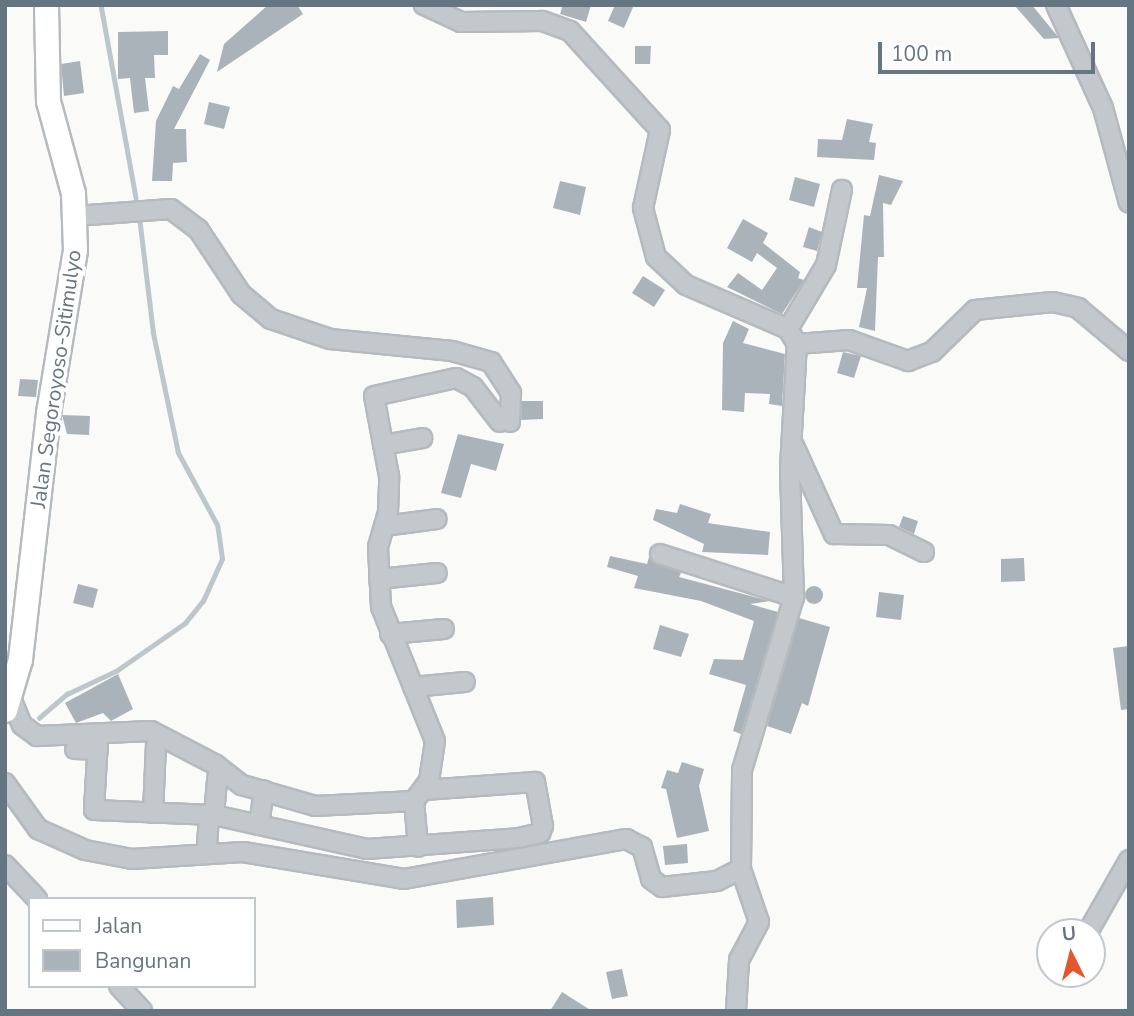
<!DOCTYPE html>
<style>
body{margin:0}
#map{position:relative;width:1134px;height:1016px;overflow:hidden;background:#fafaf8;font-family:"Nunito Sans",sans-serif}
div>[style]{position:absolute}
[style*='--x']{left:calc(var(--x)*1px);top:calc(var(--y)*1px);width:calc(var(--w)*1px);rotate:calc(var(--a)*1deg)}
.stream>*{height:4.5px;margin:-2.25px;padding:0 2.25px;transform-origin:2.25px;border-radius:2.25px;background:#bbc7cb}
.building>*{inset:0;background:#aab3b9}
.round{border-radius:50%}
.roads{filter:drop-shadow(2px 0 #b5babe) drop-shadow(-2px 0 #b5babe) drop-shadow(0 2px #b5babe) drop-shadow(0 -2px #b5babe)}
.minor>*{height:18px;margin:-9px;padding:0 9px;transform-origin:9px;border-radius:9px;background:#c3c8cc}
.major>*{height:23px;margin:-11.5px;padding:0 11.5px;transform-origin:11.5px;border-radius:11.5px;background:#fff}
span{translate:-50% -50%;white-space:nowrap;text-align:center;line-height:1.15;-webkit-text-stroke:7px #fff;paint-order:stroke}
.street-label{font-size:21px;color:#657683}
.frame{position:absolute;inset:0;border:7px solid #657683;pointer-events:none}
.legend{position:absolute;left:28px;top:897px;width:228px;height:91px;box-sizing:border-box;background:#fff;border:2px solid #c1c8cd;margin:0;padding:9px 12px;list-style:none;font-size:21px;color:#657683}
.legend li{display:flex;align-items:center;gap:14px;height:35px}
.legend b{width:35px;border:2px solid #c1c8cd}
.north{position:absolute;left:1036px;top:918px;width:70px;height:70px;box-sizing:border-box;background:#fff;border:2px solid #c1c8cd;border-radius:50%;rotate:354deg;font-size:19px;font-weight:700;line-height:28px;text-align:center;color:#657683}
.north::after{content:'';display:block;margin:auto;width:24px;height:32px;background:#e4572e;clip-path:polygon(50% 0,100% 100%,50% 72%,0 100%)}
.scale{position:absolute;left:878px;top:42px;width:217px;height:32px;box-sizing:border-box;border:4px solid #657683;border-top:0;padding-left:9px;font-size:21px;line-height:24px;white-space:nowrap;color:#657683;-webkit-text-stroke:5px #fff;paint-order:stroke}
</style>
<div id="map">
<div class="stream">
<i style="--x:101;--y:5;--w:196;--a:79.7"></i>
<i style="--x:39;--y:718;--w:37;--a:-41"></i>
<i style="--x:67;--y:694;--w:54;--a:-25.1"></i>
<i style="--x:116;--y:671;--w:84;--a:-34.8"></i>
<i style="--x:185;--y:623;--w:28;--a:-51"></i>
<i style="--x:203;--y:601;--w:46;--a:-65.7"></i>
<i style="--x:222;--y:559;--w:34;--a:-98"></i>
<i style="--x:217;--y:525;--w:82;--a:-118.4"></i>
<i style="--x:178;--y:453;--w:123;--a:-101.8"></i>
<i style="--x:153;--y:333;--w:117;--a:-96.9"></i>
</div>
<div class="building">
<i style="clip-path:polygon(268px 5px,297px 5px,303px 14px,217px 72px,224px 44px)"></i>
<i style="clip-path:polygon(563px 5px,591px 5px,586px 22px,560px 14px)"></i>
<i style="clip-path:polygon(615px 5px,634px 5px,624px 28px,608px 21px)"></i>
<i style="clip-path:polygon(1014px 5px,1032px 5px,1059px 38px,1044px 39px)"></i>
<i style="clip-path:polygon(168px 31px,168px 55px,154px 55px,155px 78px,145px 78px,149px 111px,134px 113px,130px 78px,118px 79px,118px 32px)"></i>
<i style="clip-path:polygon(635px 46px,651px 46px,650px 64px,635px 64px)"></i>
<i style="clip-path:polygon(200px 54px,210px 60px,174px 129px,186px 129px,187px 162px,173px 163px,172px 181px,152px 181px,156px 121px,173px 86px,179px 89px)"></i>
<i style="clip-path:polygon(80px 61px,84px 93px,64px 96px,61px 64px)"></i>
<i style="clip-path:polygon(209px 102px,230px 107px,224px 129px,204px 124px)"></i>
<i style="clip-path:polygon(847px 119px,873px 124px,869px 142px,876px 143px,874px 160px,817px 157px,818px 139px,842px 140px)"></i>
<i style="clip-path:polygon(879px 175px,903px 181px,891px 205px,883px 203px,884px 257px,878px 257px,875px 331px,859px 327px,867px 288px,857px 288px,864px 215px,870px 216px)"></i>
<i style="clip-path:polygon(795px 177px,820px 184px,814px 207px,789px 200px)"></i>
<i style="clip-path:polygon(560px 181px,586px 187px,580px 215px,553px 208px)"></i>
<i style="clip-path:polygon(743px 219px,768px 233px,763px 243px,800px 272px,798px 278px,804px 280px,782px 314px,727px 287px,738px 273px,762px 290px,777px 268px,757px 253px,752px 262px,727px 248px)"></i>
<i style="clip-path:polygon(809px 227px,822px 232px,817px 251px,803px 247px)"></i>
<i style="clip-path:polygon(643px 276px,665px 290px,654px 307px,632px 293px)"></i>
<i style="clip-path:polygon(733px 321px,749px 329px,743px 343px,785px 354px,782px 406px,769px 404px,770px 394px,745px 393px,744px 412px,722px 410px,723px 343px)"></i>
<i style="clip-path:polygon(843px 352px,861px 356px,854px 378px,837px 373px)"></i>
<i style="clip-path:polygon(20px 379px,38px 380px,36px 397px,18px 396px)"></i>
<i style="clip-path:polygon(522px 401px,543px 401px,543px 419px,521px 420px)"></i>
<i style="clip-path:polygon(62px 415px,90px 416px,89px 435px,67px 434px)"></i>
<i style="clip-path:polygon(458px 434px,504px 444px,496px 471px,471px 464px,461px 498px,441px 493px)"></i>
<i style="clip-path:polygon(680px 504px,711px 514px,708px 523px,770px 532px,768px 555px,702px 552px,704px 544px,653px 520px,656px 509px,677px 513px)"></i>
<i style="clip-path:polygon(903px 516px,918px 521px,914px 534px,899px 527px)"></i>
<i style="clip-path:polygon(610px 556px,647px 564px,649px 557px,681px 573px,679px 577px,770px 601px,750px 604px,778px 612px,741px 734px,733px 731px,746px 685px,709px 674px,714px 659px,743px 660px,754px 621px,701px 601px,634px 588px,638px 576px,607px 567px)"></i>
<i style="clip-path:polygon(1024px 558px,1025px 581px,1001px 582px,1001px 559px)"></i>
<i style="clip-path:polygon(78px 584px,98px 589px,93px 608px,73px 603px)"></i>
<i class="round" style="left:805px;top:586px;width:18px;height:18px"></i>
<i style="clip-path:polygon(879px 592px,904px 595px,901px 620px,876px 617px)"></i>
<i style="clip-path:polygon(799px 618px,830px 627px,808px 706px,802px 703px,791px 734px,767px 726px)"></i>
<i style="clip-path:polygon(660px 625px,689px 634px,681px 657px,653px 649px)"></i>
<i style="clip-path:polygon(1129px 646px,1129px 709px,1121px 710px,1113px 648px)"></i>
<i style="clip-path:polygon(118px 674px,133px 709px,111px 721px,103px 713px,76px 723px,65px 703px)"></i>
<i style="clip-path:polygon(682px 762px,704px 769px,699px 786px,709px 831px,677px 838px,666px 789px,661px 788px,667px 770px,678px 773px)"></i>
<i style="clip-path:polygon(687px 844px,688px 863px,665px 865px,663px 846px)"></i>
<i style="clip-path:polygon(493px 897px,494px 925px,457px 928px,456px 900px)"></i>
<i style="clip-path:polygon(622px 969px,628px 996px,612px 999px,606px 972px)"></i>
<i style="clip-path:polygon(562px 992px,592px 1011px,550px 1011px)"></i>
</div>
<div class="roads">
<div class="minor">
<i style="--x:1056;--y:5;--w:113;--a:65.5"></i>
<i style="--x:1103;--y:108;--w:98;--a:74.7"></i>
<i style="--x:75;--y:216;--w:96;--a:-4.2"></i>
<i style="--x:171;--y:209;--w:34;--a:37"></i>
<i style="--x:198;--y:229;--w:78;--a:56.5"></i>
<i style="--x:241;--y:294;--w:39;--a:40"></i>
<i style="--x:271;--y:319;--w:62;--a:18.7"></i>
<i style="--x:330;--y:339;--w:123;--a:5.6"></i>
<i style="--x:452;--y:351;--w:41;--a:15.8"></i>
<i style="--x:491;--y:362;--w:37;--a:57"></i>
<i style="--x:511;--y:393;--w:29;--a:92"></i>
<i style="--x:788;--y:329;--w:74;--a:-59.3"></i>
<i style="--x:826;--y:265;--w:77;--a:-78"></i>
<i style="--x:797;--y:344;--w:52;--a:-4.4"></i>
<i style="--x:849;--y:340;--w:63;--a:19.6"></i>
<i style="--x:908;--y:361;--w:26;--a:-21"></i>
<i style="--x:932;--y:352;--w:60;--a:-44.3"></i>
<i style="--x:975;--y:310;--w:78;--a:-5.9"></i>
<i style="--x:1053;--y:302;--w:26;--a:13"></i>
<i style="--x:1078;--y:308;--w:67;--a:40.1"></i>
<i style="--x:383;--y:445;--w:40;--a:-10"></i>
<i style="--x:794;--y:446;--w:97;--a:65.6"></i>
<i style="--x:834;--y:534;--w:55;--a:1"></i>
<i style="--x:889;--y:535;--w:39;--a:26"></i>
<i style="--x:384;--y:526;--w:53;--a:-7.5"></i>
<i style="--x:660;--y:554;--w:141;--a:17.8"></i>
<i style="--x:379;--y:579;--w:58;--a:-5.9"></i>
<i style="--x:390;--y:634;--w:54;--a:-5.3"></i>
<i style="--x:413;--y:687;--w:52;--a:-5.5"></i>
<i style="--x:11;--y:698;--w:29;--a:68"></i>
<i style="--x:22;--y:725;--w:19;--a:36"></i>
<i style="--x:37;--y:736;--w:114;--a:-2.5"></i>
<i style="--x:151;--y:731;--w:73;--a:27.6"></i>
<i style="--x:216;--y:765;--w:33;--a:38"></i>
<i style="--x:242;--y:785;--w:76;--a:16"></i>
<i style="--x:315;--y:806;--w:99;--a:-2.9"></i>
<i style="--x:414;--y:801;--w:25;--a:-53"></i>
<i style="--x:429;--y:781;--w:40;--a:-81.5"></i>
<i style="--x:435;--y:741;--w:144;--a:-111.9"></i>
<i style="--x:381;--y:607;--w:60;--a:-92.9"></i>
<i style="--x:378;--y:547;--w:35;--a:-74"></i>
<i style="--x:388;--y:513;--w:37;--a:-88"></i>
<i style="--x:389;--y:476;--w:81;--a:-100.6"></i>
<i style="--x:374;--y:396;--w:84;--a:-12.4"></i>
<i style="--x:456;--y:378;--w:19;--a:28"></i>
<i style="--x:473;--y:387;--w:44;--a:52.4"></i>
<i style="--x:98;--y:740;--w:70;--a:93.3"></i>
<i style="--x:94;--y:810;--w:120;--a:2.4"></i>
<i style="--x:214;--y:815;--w:157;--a:12.5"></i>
<i style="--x:367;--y:849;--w:152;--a:-4.1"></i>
<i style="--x:519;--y:838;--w:22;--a:-13"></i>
<i style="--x:540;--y:833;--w:8;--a:-67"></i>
<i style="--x:543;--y:826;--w:45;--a:-100.3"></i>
<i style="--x:535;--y:782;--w:111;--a:175.9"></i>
<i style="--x:75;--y:749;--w:23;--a:2"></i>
<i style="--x:5;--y:783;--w:57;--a:54.3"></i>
<i style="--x:38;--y:829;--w:51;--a:24.1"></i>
<i style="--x:85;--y:850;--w:48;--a:10.8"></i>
<i style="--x:132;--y:859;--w:111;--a:-3.6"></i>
<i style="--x:243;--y:852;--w:163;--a:9.5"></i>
<i style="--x:404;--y:879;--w:226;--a:-10.2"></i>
<i style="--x:626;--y:839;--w:18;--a:27"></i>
<i style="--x:642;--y:847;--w:33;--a:74"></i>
<i style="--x:651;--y:879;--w:14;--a:36"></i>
<i style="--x:662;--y:887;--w:55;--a:-6.2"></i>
<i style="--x:717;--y:881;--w:27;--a:-27"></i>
<i style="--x:741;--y:869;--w:99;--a:-89.4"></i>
<i style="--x:742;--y:770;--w:181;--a:-73.3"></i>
<i style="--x:794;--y:597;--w:129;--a:-91.8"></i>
<i style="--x:790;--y:468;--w:124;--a:-86.8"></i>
<i style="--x:797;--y:344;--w:17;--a:-121"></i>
<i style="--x:788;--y:329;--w:111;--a:-156.7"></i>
<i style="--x:686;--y:285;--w:41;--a:-137"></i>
<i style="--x:656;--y:257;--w:51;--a:-104.9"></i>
<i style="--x:643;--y:208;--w:80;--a:-77.7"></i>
<i style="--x:660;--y:130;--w:134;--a:-132.3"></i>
<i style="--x:570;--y:31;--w:30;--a:-160"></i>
<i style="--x:542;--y:21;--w:81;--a:179.3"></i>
<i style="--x:461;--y:22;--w:41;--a:-155.3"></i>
<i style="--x:414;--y:801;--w:46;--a:85"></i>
<i style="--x:153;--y:813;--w:68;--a:-87.5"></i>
<i style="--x:214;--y:815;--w:38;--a:-85"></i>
<i style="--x:259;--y:825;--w:35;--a:-82"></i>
<i style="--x:207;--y:845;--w:30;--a:-86"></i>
<i style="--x:5;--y:865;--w:47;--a:46.7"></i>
<i style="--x:1088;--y:932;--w:83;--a:-60.3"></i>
<i style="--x:119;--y:986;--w:34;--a:47"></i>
<i style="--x:736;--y:1011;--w:51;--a:-86.6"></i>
<i style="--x:739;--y:960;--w:43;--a:-62.2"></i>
<i style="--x:759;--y:922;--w:56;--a:-108.8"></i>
</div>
<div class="major">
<i style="--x:5;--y:710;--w:53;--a:-73.6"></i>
<i style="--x:20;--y:659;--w:248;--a:-83.5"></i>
<i style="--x:48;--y:413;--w:165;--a:-80.6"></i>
<i style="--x:75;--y:250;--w:57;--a:-92"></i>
<i style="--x:73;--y:193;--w:95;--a:-105.2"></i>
<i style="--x:48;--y:101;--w:96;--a:-91.2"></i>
</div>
</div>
<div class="street-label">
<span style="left:56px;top:379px;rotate:-82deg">Jalan Segoroyoso-Sitimulyo</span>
</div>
<div class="frame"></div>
<ul class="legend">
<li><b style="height:9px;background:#fff"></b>Jalan</li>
<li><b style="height:19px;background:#aab3b9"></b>Bangunan</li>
</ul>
<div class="north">U</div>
<div class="scale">100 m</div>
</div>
